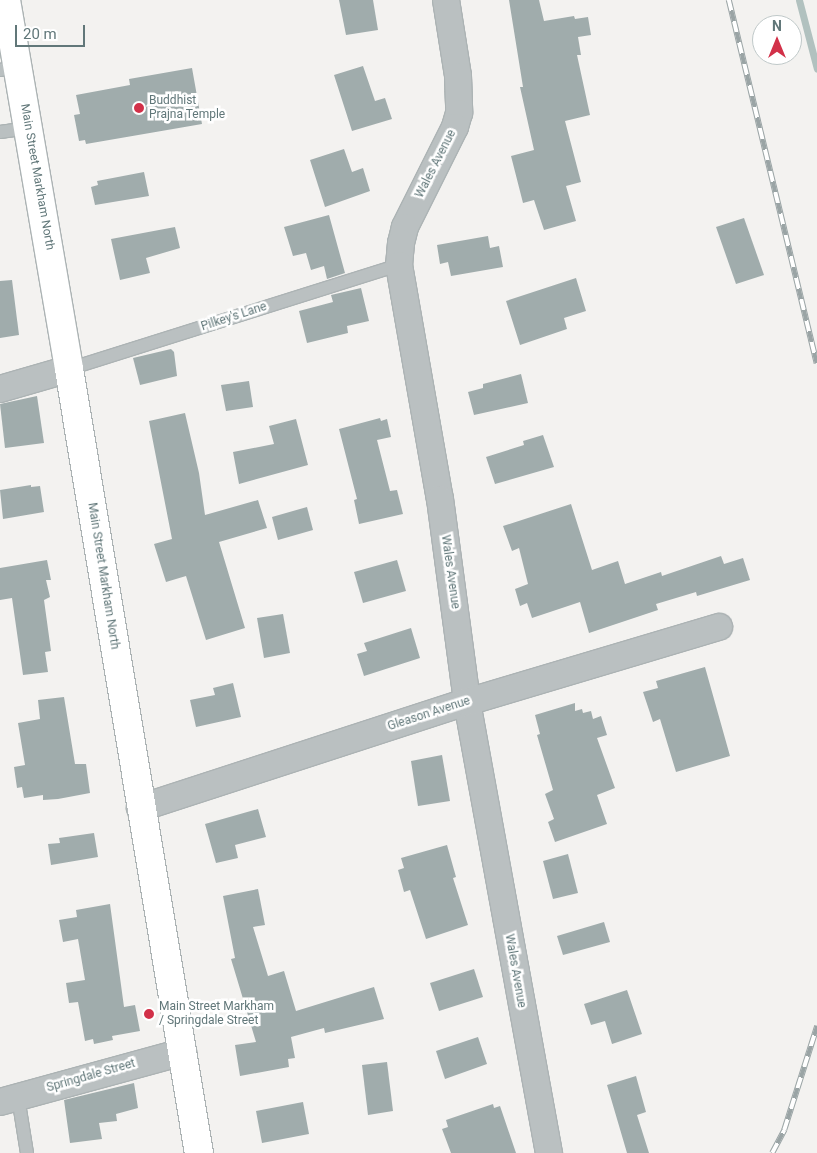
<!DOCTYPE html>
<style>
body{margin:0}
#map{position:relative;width:817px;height:1153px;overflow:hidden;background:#f3f2f0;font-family:Roboto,sans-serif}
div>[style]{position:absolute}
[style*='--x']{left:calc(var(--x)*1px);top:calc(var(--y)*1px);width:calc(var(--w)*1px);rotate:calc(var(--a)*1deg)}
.stream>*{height:7px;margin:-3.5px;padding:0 3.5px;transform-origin:3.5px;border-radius:3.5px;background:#b1c1bf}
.building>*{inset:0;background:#a0acac}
.roads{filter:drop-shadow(1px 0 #acb3b4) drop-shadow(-1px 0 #acb3b4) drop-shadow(0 1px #acb3b4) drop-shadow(0 -1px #acb3b4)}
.service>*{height:12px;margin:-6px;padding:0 6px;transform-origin:6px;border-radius:6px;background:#bac0c1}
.minor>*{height:26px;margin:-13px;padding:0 13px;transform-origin:13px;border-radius:13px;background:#bac0c1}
.primary>*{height:28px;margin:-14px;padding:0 14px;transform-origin:14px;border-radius:14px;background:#fff}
.rail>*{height:5.5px;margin-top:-2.75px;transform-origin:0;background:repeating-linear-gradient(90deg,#fff 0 11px,#9aa4a5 0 22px);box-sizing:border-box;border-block:1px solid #9aa4a5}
.dots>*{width:14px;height:14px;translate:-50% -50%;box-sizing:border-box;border:2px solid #fff;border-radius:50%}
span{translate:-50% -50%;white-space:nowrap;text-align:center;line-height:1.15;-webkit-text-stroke:5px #fff;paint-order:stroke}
.poi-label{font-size:12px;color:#617779}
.left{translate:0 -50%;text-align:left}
.street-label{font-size:12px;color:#617779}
.north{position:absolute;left:752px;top:15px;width:50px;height:50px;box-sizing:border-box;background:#fff;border:1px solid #c0c9c9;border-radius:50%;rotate:0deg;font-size:14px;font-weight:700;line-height:20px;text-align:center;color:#617779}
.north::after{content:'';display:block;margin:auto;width:18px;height:22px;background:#d23149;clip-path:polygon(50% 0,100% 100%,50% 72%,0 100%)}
.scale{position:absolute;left:15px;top:25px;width:70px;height:22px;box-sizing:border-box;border:2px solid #617779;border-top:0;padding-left:6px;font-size:15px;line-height:18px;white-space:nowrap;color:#617779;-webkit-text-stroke:4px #fff;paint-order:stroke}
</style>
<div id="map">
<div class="stream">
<i style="--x:799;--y:0;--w:71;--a:75.4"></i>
</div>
<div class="building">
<i style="clip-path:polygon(339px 0,373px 0,378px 30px,346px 35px)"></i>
<i style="clip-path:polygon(509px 0,539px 0,544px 21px,574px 16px,575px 19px,588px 17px,591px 35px,578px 37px,581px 55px,577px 55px,590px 115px,565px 121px,581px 182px,566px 186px,576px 221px,544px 230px,534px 200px,523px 203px,511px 156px,534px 150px,520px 87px,523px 87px)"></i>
<i style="clip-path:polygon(363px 66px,375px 101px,385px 98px,392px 119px,352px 131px,334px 75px)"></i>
<i style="clip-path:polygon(192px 68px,202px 124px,86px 144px,85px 140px,79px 141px,74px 115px,80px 114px,76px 95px,130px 85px,129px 79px)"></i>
<i style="clip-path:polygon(344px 149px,352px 172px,363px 168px,370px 191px,325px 207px,310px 160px)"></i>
<i style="clip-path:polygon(144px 172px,149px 196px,95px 205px,91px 187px,98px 185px,97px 181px)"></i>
<i style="clip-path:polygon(329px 215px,345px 273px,327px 279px,324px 266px,311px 270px,306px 253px,293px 256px,284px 227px)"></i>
<i style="clip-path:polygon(744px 218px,764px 275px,736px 284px,716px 227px)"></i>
<i style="clip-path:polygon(175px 227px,180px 248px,146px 258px,150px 273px,120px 280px,111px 239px)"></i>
<i style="clip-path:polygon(488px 236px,490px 248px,499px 246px,503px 267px,451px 276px,448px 262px,440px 264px,437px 245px)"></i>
<i style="clip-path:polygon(576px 278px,586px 311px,564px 318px,567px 329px,520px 345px,506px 301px)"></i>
<i style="clip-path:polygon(12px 280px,19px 335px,0 338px,0 281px)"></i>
<i style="clip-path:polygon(361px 288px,369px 321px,347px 326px,348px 333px,307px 343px,299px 311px,333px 302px,331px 295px)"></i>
<i style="clip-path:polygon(171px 349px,174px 352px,177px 376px,140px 385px,133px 358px)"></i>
<i style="clip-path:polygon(521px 374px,528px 403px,474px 415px,468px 392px,483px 388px,483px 384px)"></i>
<i style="clip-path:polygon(249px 381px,253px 407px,226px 411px,221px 385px)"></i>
<i style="clip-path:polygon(37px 396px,44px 443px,5px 448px,0 404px)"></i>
<i style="clip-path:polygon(185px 413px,199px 473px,205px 515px,258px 500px,267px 528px,219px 542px,245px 628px,206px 640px,186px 576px,166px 582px,154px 544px,172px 539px,149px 421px)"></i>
<i style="clip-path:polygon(380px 418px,381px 421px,387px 419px,391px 437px,377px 440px,390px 491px,397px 490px,403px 514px,359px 524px,354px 500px,357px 499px,339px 429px)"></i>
<i style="clip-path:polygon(296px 419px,308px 465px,239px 484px,233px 452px,274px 444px,269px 426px)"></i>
<i style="clip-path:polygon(543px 435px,554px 467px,495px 484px,486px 457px,524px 445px,523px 441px)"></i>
<i style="clip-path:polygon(31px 485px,31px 487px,40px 486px,44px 512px,3px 519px,0 490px)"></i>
<i style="clip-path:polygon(571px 504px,592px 570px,618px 561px,625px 584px,661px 572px,662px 576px,721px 556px,724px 564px,743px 558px,750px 580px,697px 596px,696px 592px,656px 604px,658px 610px,589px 633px,580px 602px,532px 618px,527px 603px,520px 606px,515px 589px,528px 584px,519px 548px,512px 551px,503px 526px)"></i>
<i style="clip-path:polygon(307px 507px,313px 530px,278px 540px,272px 517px)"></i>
<i style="clip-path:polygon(47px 560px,51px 580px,46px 580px,50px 597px,44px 600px,51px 651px,45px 652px,48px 672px,23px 675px,12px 598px,0 600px,0 568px)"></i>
<i style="clip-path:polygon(397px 560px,406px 591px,363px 603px,354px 572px)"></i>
<i style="clip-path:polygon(283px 614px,290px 653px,264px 658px,257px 618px)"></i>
<i style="clip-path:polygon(411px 628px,420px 658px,364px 676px,357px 654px,367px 651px,364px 643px)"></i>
<i style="clip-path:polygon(705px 667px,730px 756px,676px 772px,660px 719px,653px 722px,643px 692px,658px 688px,656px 681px)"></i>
<i style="clip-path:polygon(233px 683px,241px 717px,196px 727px,190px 700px,215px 695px,213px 688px)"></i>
<i style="clip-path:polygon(64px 697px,75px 764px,86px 764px,90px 793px,58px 799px,43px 800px,43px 795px,24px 798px,22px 787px,17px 788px,14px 767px,25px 765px,18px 723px,40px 719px,38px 700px)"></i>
<i style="clip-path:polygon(575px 703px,575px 711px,582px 709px,583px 713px,591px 711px,593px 719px,601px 716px,607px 735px,597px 738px,615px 788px,597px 795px,607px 824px,555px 842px,548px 822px,554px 819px,545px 794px,553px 790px,537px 735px,540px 734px,535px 715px)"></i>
<i style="clip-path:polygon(442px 755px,450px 801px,418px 806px,411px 761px)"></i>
<i style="clip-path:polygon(258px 809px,266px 837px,235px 845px,238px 858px,216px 863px,205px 824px)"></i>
<i style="clip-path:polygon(94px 833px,98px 857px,51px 865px,48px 844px,60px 843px,59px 838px)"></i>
<i style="clip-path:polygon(447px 845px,456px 877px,453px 878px,468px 925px,426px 939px,410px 890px,404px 892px,398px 870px,404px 868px,401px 858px)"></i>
<i style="clip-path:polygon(568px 854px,578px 893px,553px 899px,543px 861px)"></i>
<i style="clip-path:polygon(258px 889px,265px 925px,253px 927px,268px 976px,284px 971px,296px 1011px,374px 987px,384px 1019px,325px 1033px,324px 1028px,291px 1037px,295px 1058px,288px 1059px,289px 1067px,240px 1076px,235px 1045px,256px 1042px,231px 959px,235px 958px,223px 896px)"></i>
<i style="clip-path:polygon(110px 904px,124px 1007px,135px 1005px,140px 1031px,112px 1036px,113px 1040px,94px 1044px,93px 1039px,85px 1041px,78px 1002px,69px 1003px,66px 983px,85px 980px,78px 939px,63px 942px,59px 920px,77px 917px,76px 910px)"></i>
<i style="clip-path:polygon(604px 922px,610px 942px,563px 955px,557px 936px)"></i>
<i style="clip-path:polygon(474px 969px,483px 997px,439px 1011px,430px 983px)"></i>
<i style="clip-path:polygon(627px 990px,642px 1034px,612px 1044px,605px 1021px,591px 1025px,584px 1004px)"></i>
<i style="clip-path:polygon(478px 1037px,487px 1064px,445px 1079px,436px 1051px)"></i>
<i style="clip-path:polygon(387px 1062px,393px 1111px,368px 1115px,362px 1065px)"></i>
<i style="clip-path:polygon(636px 1076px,646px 1112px,637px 1115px,649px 1153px,627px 1153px,607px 1085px)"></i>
<i style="clip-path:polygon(134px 1083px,138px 1108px,116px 1114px,117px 1121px,99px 1123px,102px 1139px,70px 1143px,64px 1100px)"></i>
<i style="clip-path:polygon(303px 1102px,309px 1134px,262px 1143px,256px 1111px)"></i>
<i style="clip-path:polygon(493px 1104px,494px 1108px,500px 1106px,516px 1153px,451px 1153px,442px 1129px,448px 1127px,446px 1120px)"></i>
</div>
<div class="roads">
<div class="service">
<i style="--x:0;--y:70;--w:17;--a:-10"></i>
<i style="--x:0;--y:132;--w:29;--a:-8"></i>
<i style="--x:69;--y:369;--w:346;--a:-17.5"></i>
<i style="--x:18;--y:1097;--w:57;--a:80.9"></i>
</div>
<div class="minor">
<i style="--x:446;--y:0;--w:77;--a:81"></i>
<i style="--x:458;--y:76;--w:37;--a:88"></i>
<i style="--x:459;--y:113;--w:15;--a:106"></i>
<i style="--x:455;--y:127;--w:112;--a:116.6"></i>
<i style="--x:405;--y:227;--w:16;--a:104"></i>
<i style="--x:401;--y:243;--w:22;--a:95"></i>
<i style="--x:399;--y:265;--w:238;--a:80.1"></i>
<i style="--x:440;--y:499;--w:205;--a:82.4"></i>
<i style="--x:467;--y:702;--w:458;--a:79.7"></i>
<i style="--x:0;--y:389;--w:72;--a:-16.2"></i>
<i style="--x:140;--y:808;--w:344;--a:-18"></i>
<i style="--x:467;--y:702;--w:263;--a:-16.6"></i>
<i style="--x:0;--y:1102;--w:190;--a:-15.3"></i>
</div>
<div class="primary">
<i style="--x:6;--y:0;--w:374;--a:80.3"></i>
<i style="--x:69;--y:369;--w:795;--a:80.59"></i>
</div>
</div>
<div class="rail">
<i style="--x:729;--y:0;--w:374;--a:76.4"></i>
<i style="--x:772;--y:1153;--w:26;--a:-62"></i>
<i style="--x:784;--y:1130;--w:109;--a:-72.4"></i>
</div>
<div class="dots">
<i style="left:139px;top:108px;background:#d23149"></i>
<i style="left:149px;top:1014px;background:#d23149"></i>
</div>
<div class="poi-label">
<span class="left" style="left:149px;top:108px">Buddhist<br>Prajna Temple</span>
<span class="left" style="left:159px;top:1014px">Main Street Markham<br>/ Springdale Street</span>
</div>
<div class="street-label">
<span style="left:436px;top:164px;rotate:-63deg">Wales Avenue</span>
<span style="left:37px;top:177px;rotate:80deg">Main Street Markham North</span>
<span style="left:234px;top:317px;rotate:-18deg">Pilkey's Lane</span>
<span style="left:450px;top:572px;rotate:82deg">Wales Avenue</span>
<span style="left:103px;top:576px;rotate:81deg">Main Street Markham North</span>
<span style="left:429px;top:714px;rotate:-18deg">Gleason Avenue</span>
<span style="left:515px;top:971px;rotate:80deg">Wales Avenue</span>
<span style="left:91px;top:1076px;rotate:-16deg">Springdale Street</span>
</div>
<div class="north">N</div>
<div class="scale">20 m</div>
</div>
